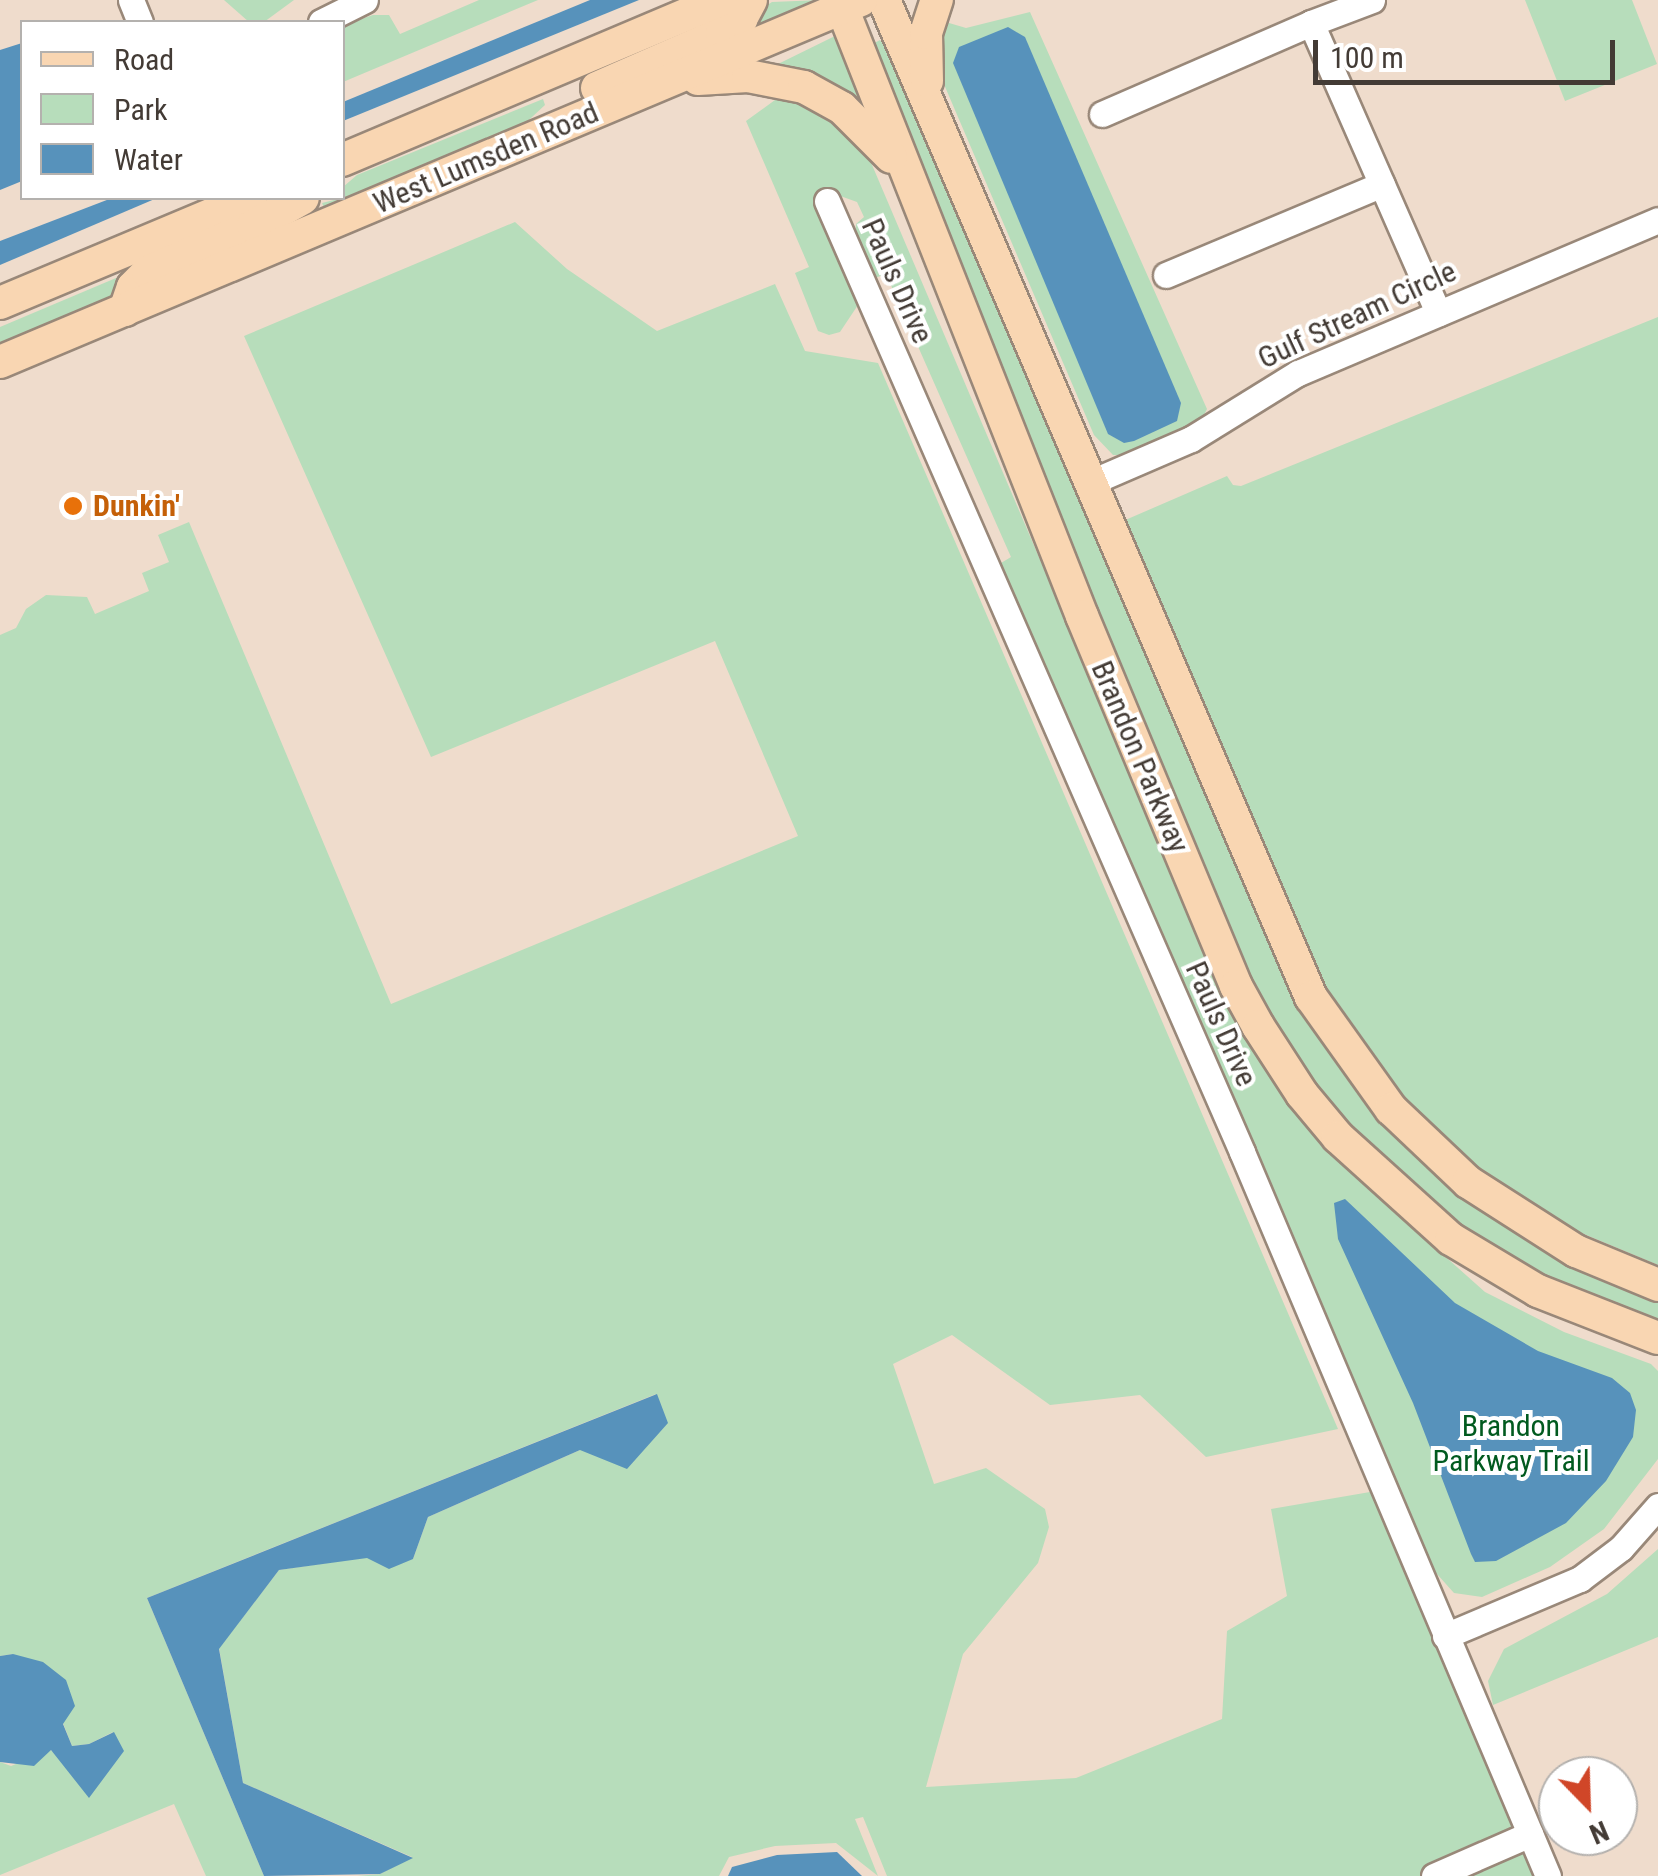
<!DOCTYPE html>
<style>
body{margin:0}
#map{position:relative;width:1658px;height:1876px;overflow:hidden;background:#efdccc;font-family:"Roboto Condensed",sans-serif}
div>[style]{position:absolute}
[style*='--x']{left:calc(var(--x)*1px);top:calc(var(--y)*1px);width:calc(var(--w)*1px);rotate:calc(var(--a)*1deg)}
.green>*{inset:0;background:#b7ddbb}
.water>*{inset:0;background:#5792bb}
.roads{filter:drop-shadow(2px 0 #998879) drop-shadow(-2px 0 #998879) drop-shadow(0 2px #998879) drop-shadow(0 -2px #998879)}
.minor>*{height:25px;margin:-12.5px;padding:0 12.5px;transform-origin:12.5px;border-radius:12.5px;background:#fff}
.major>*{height:32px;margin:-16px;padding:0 16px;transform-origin:16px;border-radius:16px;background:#f9d6b2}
.dots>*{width:28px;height:28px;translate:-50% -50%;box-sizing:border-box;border:5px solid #fff;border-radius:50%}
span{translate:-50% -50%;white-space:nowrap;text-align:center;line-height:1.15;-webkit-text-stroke:8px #fff;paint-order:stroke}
.street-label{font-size:30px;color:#433b35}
.food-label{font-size:30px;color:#c56008;font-weight:700}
.left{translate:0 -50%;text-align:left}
.park-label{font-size:30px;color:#015a1f}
.legend{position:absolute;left:20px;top:20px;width:325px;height:180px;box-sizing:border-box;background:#fff;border:2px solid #b4b1ae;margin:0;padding:12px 18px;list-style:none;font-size:30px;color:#433b35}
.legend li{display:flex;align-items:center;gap:20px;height:50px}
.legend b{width:50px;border:2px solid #b4b1ae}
.north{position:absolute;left:1538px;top:1756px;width:100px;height:100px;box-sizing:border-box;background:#fff;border:2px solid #b4b1ae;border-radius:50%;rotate:157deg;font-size:28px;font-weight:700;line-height:40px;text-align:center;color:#433b35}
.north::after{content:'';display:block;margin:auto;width:35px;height:45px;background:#d04628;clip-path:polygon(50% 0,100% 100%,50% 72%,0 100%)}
.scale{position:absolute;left:1313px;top:40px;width:302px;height:45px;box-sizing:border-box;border:5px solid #433b35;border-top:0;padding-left:12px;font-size:30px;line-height:35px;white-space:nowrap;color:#433b35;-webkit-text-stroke:8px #fff;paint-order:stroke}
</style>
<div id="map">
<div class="green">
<i style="clip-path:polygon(224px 0,294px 0,264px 22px,249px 22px)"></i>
<i style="clip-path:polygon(479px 0,538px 0,343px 82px,343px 25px,373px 15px,389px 15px,400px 34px)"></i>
<i style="clip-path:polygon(821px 0,699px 50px,772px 2px)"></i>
<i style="clip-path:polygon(1525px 0,1632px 0,1657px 64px,1565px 101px)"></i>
<i style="clip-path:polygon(1030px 12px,1207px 409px,1201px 421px,1128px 455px,1113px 455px,1094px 435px,943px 82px,939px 20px,966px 28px)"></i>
<i style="clip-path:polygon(837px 35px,867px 111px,811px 75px,778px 64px)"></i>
<i style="clip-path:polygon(880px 40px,901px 69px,1129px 614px,1317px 1031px,1385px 1121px,1483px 1208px,1553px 1254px,1658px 1303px,1658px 1323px,1595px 1306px,1470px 1239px,1380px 1163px,1300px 1069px,1246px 974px,869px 46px)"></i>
<i style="clip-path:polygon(792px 97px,828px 117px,864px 146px,1218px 978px,1325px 1143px,1375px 1194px,1485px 1292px,1564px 1332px,1651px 1364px,1658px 1371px,1658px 1459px,1604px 1529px,1550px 1567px,1482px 1597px,1454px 1593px,1428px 1564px,1001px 563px,1011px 557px,886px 274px,872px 279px,855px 239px,856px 224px,864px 217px,857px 202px,832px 193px,815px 201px,858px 305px,840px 332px,829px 335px,818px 331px,795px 273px,809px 267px,746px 121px,775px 100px)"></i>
<i style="clip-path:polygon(543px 99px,545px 105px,518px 130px,325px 210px,322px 203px,342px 198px,343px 187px,357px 175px)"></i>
<i style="clip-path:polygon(515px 222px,567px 269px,657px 331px,775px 284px,805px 351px,878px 363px,1338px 1429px,1206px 1457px,1140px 1395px,1050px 1405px,952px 1335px,893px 1364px,934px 1484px,986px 1468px,1045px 1509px,1049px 1527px,1038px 1563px,963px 1654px,926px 1787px,1076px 1778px,1222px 1719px,1227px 1631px,1287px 1596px,1271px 1509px,1370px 1492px,1543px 1876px,887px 1876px,863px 1817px,855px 1819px,878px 1876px,836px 1843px,775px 1846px,729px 1857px,719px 1876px,357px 1876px,380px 1874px,412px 1857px,243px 1783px,219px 1648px,279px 1570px,367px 1557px,413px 1559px,428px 1517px,580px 1450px,656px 1394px,147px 1598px,264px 1876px,206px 1876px,174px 1804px,0 1875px,0 1762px,11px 1766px,51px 1750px,77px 1778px,113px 1732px,89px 1744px,72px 1746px,63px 1723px,13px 1654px,0 1656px,0 635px,16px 628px,26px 609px,46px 595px,87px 597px,95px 614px,149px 591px,142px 573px,169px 562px,158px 535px,189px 522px,391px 1004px,798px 836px,715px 641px,431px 757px,244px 336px)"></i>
<i style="clip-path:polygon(180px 251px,118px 297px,0 344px,0 327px)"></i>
<i style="clip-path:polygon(1658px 317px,1658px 1265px,1536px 1214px,1423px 1122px,1340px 1018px,1123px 521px,1227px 476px,1233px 485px,1241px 486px)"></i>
<i style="clip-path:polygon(1658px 1549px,1658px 1637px,1493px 1705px,1488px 1681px,1504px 1649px,1607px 1594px)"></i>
</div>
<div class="water">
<i style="clip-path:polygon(590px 0,639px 0,343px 121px,343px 102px)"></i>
<i style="clip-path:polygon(1008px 27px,1025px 37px,1181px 403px,1177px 421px,1134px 441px,1124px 443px,1108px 434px,953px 63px,959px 47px)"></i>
<i style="clip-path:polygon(22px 43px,22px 181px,0 190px,0 50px)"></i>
<i style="clip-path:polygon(112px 198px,157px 198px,0 265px,0 241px)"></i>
<i style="clip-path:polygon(1345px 1199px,1455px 1303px,1538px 1351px,1612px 1378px,1630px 1393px,1636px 1410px,1633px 1437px,1606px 1481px,1566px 1523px,1496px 1561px,1475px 1562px,1471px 1554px,1413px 1403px,1338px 1239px,1334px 1203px)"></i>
<i style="clip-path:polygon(657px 1394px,668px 1423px,627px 1469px,580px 1450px,428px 1517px,413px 1559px,389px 1569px,367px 1558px,279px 1570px,219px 1649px,243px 1783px,413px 1858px,380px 1874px,264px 1876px,147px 1598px)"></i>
<i style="clip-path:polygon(13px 1654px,43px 1662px,66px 1680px,75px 1706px,63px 1724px,72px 1746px,89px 1744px,114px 1732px,124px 1751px,89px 1798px,51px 1750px,34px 1766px,0 1762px,0 1656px)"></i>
<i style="clip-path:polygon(837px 1852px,862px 1876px,728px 1876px,732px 1867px,777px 1855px)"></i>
</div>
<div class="roads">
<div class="minor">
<i style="--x:131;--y:0;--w:24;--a:68"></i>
<i style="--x:1372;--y:0;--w:65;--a:159.3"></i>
<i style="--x:1311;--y:23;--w:317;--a:66.3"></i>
<i style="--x:321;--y:22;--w:49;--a:-26.6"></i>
<i style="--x:1102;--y:114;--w:228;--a:-23.5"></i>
<i style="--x:827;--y:201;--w:1038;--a:66.42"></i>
<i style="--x:1242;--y:1152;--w:786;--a:67.09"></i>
<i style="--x:1166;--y:275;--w:234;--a:-22.8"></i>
<i style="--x:1089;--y:483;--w:111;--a:-23.3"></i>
<i style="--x:1191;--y:439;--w:126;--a:-31.7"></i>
<i style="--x:1298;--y:373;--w:391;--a:-23"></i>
<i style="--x:1445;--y:1636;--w:147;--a:-22.9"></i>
<i style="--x:1580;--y:1579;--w:51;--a:-37.1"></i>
<i style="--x:1621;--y:1548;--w:56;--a:-48.6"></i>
<i style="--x:1434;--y:1876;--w:105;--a:-23.6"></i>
</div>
<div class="major">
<i style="--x:839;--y:0;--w:662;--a:68.47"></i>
<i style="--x:1082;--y:616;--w:401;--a:67.4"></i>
<i style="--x:1236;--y:986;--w:46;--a:61.2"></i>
<i style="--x:1258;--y:1026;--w:81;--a:57.1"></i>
<i style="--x:1302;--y:1094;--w:56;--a:50.1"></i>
<i style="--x:1338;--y:1137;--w:152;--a:42.1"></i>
<i style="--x:1451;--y:1239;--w:101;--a:30.9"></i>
<i style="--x:1538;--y:1291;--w:129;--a:21.4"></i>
<i style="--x:884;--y:0;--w:1085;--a:66.82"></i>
<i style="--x:1311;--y:997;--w:138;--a:54.5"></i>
<i style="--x:1391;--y:1109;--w:106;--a:43.5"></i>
<i style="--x:1468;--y:1182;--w:128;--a:32.6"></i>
<i style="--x:1576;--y:1251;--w:89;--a:22.5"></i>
<i style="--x:698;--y:79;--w:50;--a:-3.4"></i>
<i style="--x:748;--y:76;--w:57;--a:11.1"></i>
<i style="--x:804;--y:87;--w:43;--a:28.9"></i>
<i style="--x:842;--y:108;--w:69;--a:45"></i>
<i style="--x:927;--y:81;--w:48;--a:-91.2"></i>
<i style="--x:926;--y:33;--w:35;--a:-72"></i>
<i style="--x:597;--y:88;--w:137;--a:-23.7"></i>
<i style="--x:722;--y:33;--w:24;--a:-36"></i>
<i style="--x:741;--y:19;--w:21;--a:-62"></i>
<i style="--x:342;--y:160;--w:411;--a:-22.9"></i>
<i style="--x:0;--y:303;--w:272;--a:-22.7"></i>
<i style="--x:125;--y:310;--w:24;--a:-71"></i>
<i style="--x:133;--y:287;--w:21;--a:-45"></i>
<i style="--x:148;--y:272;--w:115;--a:-23.7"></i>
<i style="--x:253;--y:226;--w:57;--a:-29.2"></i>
<i style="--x:0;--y:362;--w:934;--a:-22.8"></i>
</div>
</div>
<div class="dots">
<i style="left:73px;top:506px;background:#e8710a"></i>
</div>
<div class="street-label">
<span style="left:486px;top:158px;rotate:-23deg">West Lumsden Road</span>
<span style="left:897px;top:281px;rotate:66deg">Pauls Drive</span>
<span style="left:1357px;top:315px;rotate:-25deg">Gulf Stream Circle</span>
<span style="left:1140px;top:757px;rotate:67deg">Brandon Parkway</span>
<span style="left:1221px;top:1024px;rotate:66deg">Pauls Drive</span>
</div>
<div class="food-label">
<span class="left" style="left:93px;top:506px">Dunkin'</span>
</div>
<div class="park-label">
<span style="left:1511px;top:1443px">Brandon<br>Parkway Trail</span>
</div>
<ul class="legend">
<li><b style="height:12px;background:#f9d6b2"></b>Road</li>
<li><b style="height:28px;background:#b7ddbb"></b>Park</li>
<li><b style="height:28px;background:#5792bb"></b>Water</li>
</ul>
<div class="north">N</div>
<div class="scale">100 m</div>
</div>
